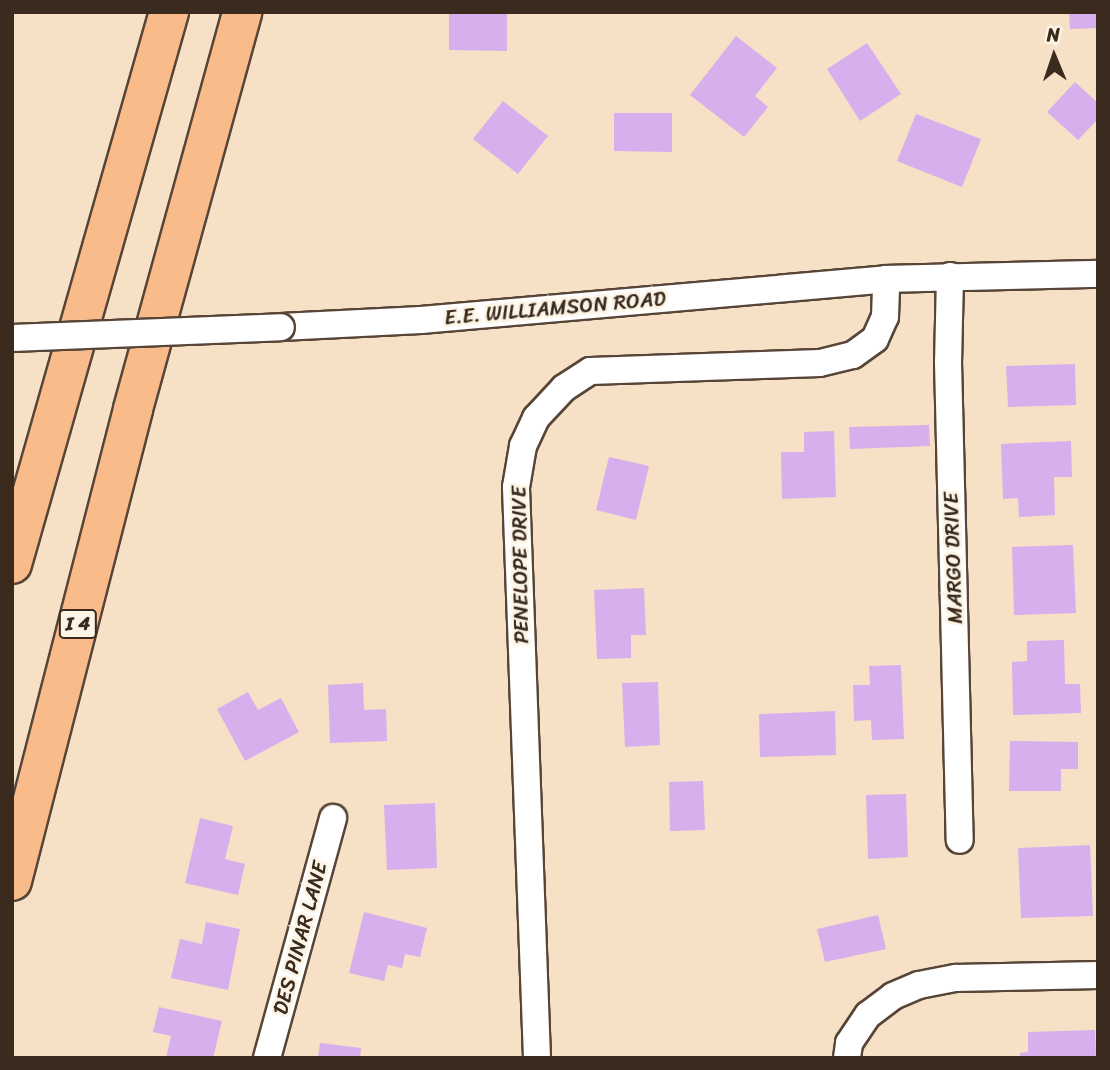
<!DOCTYPE html>
<style>
body{margin:0}
#map{position:relative;width:1110px;height:1070px;overflow:hidden;background:#f6e1c7;font-family:Sriracha,sans-serif}
div>[style]{position:absolute}
[style*='--x']{left:calc(var(--x)*1px);top:calc(var(--y)*1px);width:calc(var(--w)*1px);rotate:calc(var(--a)*1deg)}
.building>*{inset:0;background:#d6afec}
.roads{filter:drop-shadow(2px 0 #574537) drop-shadow(-2px 0 #574537) drop-shadow(0 2px #574537) drop-shadow(0 -2px #574537)}
.minor>*{height:26px;margin:-13px;padding:0 13px;transform-origin:13px;border-radius:13px;background:#fff}
.highway>*{height:38px;margin:-19px;padding:0 19px;transform-origin:19px;border-radius:19px;background:#fabb8b}
.bridges{filter:drop-shadow(2px 0 #574537) drop-shadow(-2px 0 #574537) drop-shadow(0 2px #574537) drop-shadow(0 -2px #574537)}
.minor-bridge>*{height:26px;margin:-13px;padding:0 13px;transform-origin:13px;border-radius:13px;background:#fff}
span{translate:-50% -50%;white-space:nowrap;text-align:center;line-height:1.15;-webkit-text-stroke:6px #fcf5e5;paint-order:stroke}
.shield-label span{padding:2px 5px;background:#fcf5e5;border:2px solid;border-radius:5px;-webkit-text-stroke-width:0}
.shield-label{font-size:19px;color:#3b2a1e;font-weight:700}
.street-label{font-size:21px;color:#3b2a1e}
.frame{position:absolute;inset:0;border:14px solid #3b2a1e;pointer-events:none}
.north{position:absolute;left:1019px;top:21px;width:70px;height:70px;-webkit-text-stroke:5px #fcf5e5;paint-order:stroke;rotate:358deg;font-size:19px;font-weight:700;line-height:28px;text-align:center;color:#3b2a1e}
.north::after{content:'';display:block;margin:auto;width:24px;height:32px;background:#3b2a1e;clip-path:polygon(50% 0,100% 100%,50% 72%,0 100%)}
</style>
<div id="map">
<div class="building">
<i style="clip-path:polygon(449px 12px,507px 12px,507px 51px,449px 50px)"></i>
<i style="clip-path:polygon(1069px 12px,1098px 12px,1098px 28px,1070px 29px)"></i>
<i style="clip-path:polygon(736px 36px,777px 68px,755px 96px,768px 107px,744px 137px,690px 95px)"></i>
<i style="clip-path:polygon(867px 43px,901px 94px,860px 121px,827px 69px)"></i>
<i style="clip-path:polygon(1075px 82px,1098px 103px,1098px 119px,1078px 140px,1047px 112px)"></i>
<i style="clip-path:polygon(503px 101px,548px 136px,518px 174px,473px 139px)"></i>
<i style="clip-path:polygon(614px 113px,672px 113px,672px 152px,614px 151px)"></i>
<i style="clip-path:polygon(916px 114px,981px 139px,962px 187px,897px 161px)"></i>
<i style="clip-path:polygon(1075px 364px,1076px 405px,1008px 407px,1006px 366px)"></i>
<i style="clip-path:polygon(929px 425px,930px 446px,850px 449px,849px 427px)"></i>
<i style="clip-path:polygon(834px 431px,836px 497px,782px 499px,781px 452px,804px 452px,804px 432px)"></i>
<i style="clip-path:polygon(1071px 441px,1072px 477px,1054px 477px,1055px 515px,1019px 517px,1018px 498px,1003px 499px,1001px 444px)"></i>
<i style="clip-path:polygon(609px 457px,649px 466px,636px 520px,596px 510px)"></i>
<i style="clip-path:polygon(1073px 545px,1076px 613px,1014px 615px,1012px 547px)"></i>
<i style="clip-path:polygon(644px 588px,646px 635px,631px 635px,631px 658px,597px 659px,594px 590px)"></i>
<i style="clip-path:polygon(1064px 640px,1065px 684px,1080px 684px,1081px 713px,1013px 715px,1012px 662px,1027px 661px,1027px 641px)"></i>
<i style="clip-path:polygon(901px 665px,904px 739px,872px 740px,871px 720px,854px 721px,853px 685px,870px 685px,869px 666px)"></i>
<i style="clip-path:polygon(658px 682px,660px 745px,625px 747px,622px 683px)"></i>
<i style="clip-path:polygon(363px 683px,364px 710px,386px 709px,387px 741px,330px 743px,328px 685px)"></i>
<i style="clip-path:polygon(248px 692px,258px 710px,281px 698px,299px 732px,245px 761px,217px 709px)"></i>
<i style="clip-path:polygon(835px 711px,836px 755px,760px 757px,759px 714px)"></i>
<i style="clip-path:polygon(1010px 741px,1078px 742px,1078px 769px,1061px 769px,1061px 791px,1009px 791px)"></i>
<i style="clip-path:polygon(703px 781px,705px 830px,670px 831px,669px 782px)"></i>
<i style="clip-path:polygon(906px 794px,908px 857px,868px 859px,866px 795px)"></i>
<i style="clip-path:polygon(435px 803px,437px 868px,387px 870px,384px 805px)"></i>
<i style="clip-path:polygon(200px 818px,233px 826px,225px 859px,245px 864px,238px 895px,185px 883px)"></i>
<i style="clip-path:polygon(1090px 845px,1093px 916px,1021px 918px,1018px 848px)"></i>
<i style="clip-path:polygon(364px 912px,427px 928px,420px 957px,405px 954px,402px 968px,388px 965px,384px 981px,349px 973px)"></i>
<i style="clip-path:polygon(878px 915px,886px 949px,825px 962px,817px 929px)"></i>
<i style="clip-path:polygon(206px 922px,240px 929px,228px 990px,171px 978px,180px 939px,202px 944px)"></i>
<i style="clip-path:polygon(159px 1007px,222px 1021px,213px 1058px,166px 1058px,171px 1036px,153px 1032px)"></i>
<i style="clip-path:polygon(1095px 1030px,1096px 1058px,1020px 1058px,1020px 1053px,1028px 1052px,1028px 1032px)"></i>
<i style="clip-path:polygon(320px 1043px,361px 1048px,360px 1058px,318px 1058px)"></i>
</div>
<div class="roads">
<div class="minor">
<i style="--x:950;--y:276;--w:86;--a:91.3"></i>
<i style="--x:948;--y:362;--w:478;--a:88.6"></i>
<i style="--x:281;--y:327;--w:140;--a:-2.9"></i>
<i style="--x:421;--y:320;--w:467;--a:-5"></i>
<i style="--x:886;--y:279;--w:212;--a:-1.4"></i>
<i style="--x:267;--y:1058;--w:249;--a:-74.6"></i>
<i style="--x:537;--y:1058;--w:571;--a:-92.11"></i>
<i style="--x:516;--y:487;--w:42;--a:-80.3"></i>
<i style="--x:523;--y:446;--w:31;--a:-65"></i>
<i style="--x:536;--y:418;--w:41;--a:-47"></i>
<i style="--x:564;--y:388;--w:31;--a:-33"></i>
<i style="--x:590;--y:371;--w:230;--a:-2"></i>
<i style="--x:820;--y:363;--w:34;--a:-14"></i>
<i style="--x:853;--y:355;--w:27;--a:-36"></i>
<i style="--x:875;--y:339;--w:24;--a:-66"></i>
<i style="--x:885;--y:317;--w:38;--a:-88"></i>
<i style="--x:847;--y:1058;--w:15;--a:-82"></i>
<i style="--x:849;--y:1043;--w:34;--a:-56"></i>
<i style="--x:868;--y:1015;--w:31;--a:-37"></i>
<i style="--x:893;--y:996;--w:28;--a:-23"></i>
<i style="--x:919;--y:985;--w:38;--a:-11"></i>
<i style="--x:956;--y:978;--w:142;--a:-1.2"></i>
</div>
<div class="highway">
<i style="--x:12;--y:564;--w:574;--a:-74.12"></i>
<i style="--x:12;--y:881;--w:487;--a:-75.6"></i>
<i style="--x:133;--y:409;--w:412;--a:-74.6"></i>
</div>
</div>
<div class="bridges">
<div class="minor-bridge">
<i style="--x:12;--y:338;--w:269;--a:-2.3"></i>
</div>
</div>
<div class="shield-label">
<span style="left:78px;top:624px">I 4</span>
</div>
<div class="street-label">
<span style="left:555px;top:308px;rotate:-5deg">E.E. WILLIAMSON ROAD</span>
<span style="left:953px;top:558px;rotate:-92deg">MARGO DRIVE</span>
<span style="left:520px;top:565px;rotate:-91deg">PENELOPE DRIVE</span>
<span style="left:300px;top:938px;rotate:-75deg">DES PINAR LANE</span>
</div>
<div class="frame"></div>
<div class="north">N</div>
</div>
